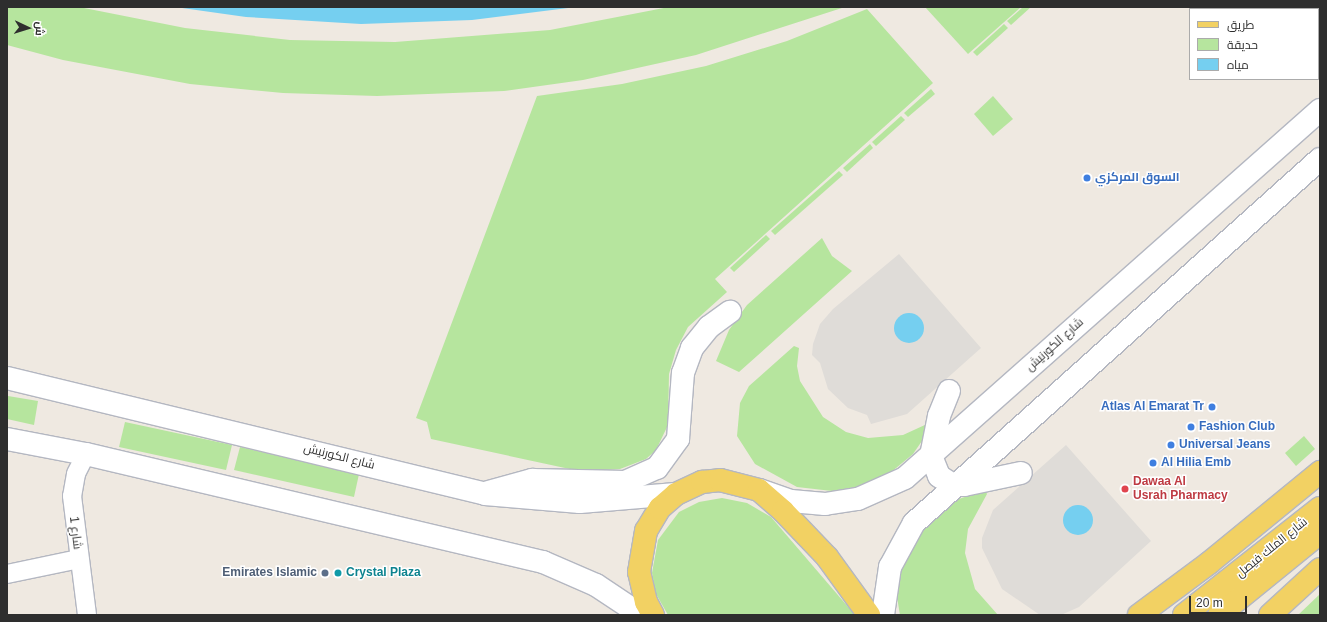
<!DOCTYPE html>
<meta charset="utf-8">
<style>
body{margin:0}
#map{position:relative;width:1327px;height:622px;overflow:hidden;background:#efe9e1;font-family:Arial,Cairo,sans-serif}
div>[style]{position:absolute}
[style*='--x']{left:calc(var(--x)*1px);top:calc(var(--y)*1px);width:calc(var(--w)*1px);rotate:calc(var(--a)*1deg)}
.green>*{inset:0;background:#b6e59e}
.plaza>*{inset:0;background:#dfdcd8}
.water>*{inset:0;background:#75cff0}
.round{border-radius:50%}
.roads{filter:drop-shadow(1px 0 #b4b7c1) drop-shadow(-1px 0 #b4b7c1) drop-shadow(0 1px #b4b7c1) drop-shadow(0 -1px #b4b7c1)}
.street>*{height:18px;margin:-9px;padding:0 9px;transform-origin:9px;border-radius:9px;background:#fff}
.secondary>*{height:22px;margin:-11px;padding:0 11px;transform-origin:11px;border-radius:11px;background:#fff}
.primary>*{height:22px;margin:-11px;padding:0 11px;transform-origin:11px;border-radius:11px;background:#f2d163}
.dots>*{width:11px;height:11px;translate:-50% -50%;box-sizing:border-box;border:2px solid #fff;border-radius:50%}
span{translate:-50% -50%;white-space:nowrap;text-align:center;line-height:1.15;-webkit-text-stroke:3px #fff;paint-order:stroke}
.shop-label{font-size:12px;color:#366cbe;font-weight:700}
.left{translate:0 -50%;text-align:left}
.right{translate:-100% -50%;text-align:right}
.street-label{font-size:12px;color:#2e2e2e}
.health-label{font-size:12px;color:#be3a42;font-weight:700}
.service-label{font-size:12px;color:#4e5e75;font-weight:700}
.culture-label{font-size:12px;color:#0d838f;font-weight:700}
.frame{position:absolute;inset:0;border:8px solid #2e2e2e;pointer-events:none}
.legend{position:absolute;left:1189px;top:8px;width:130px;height:72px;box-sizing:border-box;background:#fff;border:1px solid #ababab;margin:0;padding:5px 7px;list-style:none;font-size:12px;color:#2e2e2e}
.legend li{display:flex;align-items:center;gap:8px;height:20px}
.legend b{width:20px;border:1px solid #ababab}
.north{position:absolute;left:8px;top:8px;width:40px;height:40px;-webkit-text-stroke:3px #fff;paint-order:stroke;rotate:94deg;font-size:11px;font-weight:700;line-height:16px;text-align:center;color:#2e2e2e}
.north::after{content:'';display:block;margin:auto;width:14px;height:18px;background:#2e2e2e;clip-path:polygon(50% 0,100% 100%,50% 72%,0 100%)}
.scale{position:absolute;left:1189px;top:596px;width:58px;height:18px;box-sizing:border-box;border:2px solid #2e2e2e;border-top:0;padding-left:5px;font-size:12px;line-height:14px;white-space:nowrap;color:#2e2e2e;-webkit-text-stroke:3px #fff;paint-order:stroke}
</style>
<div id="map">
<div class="green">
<i style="clip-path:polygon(7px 7px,79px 7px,185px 28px,290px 40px,395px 42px,550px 30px,669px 7px,845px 7px,696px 55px,583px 80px,504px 91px,377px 96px,283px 93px,190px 84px,63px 60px,7px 45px)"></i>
<i style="clip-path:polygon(925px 7px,1021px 7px,968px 54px)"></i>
<i style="clip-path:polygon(1023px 7px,1031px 7px,1011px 25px,1007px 21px)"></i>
<i style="clip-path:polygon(867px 9px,933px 83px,715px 279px,727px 292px,688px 327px,676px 350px,669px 374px,668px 425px,656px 450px,646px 459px,620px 469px,579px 471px,431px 439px,427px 422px,416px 418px,537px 96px,622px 84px,706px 66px,787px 41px)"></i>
<i style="clip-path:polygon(1004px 24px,1008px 28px,977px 56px,973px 52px)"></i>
<i style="clip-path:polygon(931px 89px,935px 94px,908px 117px,904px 113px)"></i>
<i style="clip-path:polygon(993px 96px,1013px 119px,993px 136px,974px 114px)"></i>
<i style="clip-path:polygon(901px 116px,905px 120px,876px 146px,872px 142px)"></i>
<i style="clip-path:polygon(870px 144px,873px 148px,847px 172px,843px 168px)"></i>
<i style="clip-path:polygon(839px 171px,843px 175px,775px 235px,771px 231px)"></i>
<i style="clip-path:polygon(766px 235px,770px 239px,734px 272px,730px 268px)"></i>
<i style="clip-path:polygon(822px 238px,832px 256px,852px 271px,739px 372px,716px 361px,729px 330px,747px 305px)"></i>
<i style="clip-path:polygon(794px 346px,799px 348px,797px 366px,800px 381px,823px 417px,846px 432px,868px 438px,903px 435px,927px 424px,924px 438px,913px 454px,890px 473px,862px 486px,832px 491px,797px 487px,755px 464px,737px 436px,740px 403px,749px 386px)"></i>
<i style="clip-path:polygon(8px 396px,38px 401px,34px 425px,7px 419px)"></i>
<i style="clip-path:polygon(125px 422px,232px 445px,226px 470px,119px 447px)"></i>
<i style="clip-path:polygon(1304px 436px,1315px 449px,1296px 466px,1285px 453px)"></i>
<i style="clip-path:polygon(240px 447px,359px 474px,354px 497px,234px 470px)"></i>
<i style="clip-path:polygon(985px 490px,987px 494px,968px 529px,965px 553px,975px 589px,998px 615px,900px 615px,897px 597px,900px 573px,916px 537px,956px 500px)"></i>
<i style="clip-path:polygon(722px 498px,747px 503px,771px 517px,855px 615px,668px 615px,656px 594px,652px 573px,658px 540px,679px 512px,699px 502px)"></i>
<i style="clip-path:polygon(1320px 594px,1320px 615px,1298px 615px)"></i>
</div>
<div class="plaza">
<i style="clip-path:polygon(899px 254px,981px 348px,907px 414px,871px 424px,867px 415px,848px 408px,828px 389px,820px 363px,812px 355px,813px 344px,820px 324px,833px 309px)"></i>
<i style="clip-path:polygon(evenodd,1066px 445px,1151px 541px,1079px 607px,1061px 615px,1040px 615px,1002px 589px,982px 548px,982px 538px,993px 510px,1066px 445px,1080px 505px,1092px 516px,1088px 531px,1080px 505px)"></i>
</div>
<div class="water">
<i style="clip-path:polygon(175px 7px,576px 7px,472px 20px,361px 24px,246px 17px)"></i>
<i class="round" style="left:894px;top:313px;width:30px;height:30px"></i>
<i class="round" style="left:1063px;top:505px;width:30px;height:30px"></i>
</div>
<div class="roads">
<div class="street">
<i style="--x:86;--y:454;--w:22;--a:117"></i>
<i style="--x:76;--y:474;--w:22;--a:100"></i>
<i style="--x:72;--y:496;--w:120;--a:82.8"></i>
<i style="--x:7;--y:574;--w:74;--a:-11.8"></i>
</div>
<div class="secondary">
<i style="--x:7;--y:378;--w:492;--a:13.6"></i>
<i style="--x:485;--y:494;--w:95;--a:4.8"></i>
<i style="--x:580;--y:502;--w:96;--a:-4.8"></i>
<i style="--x:949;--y:391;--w:27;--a:112"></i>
<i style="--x:939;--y:416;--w:41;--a:101.3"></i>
<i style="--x:931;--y:456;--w:22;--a:68"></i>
<i style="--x:939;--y:476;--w:17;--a:33"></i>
<i style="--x:953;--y:485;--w:11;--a:0"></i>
<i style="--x:964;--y:485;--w:58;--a:-11.9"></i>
<i style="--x:7;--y:439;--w:80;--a:10.8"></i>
<i style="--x:86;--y:454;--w:470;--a:13.3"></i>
<i style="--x:543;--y:562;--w:58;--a:23.5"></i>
<i style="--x:596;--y:585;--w:54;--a:33.7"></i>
<i style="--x:759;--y:490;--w:34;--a:19"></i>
<i style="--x:791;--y:501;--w:34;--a:5"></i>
<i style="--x:825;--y:504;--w:33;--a:-9"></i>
<i style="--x:858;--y:499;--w:51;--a:-24.1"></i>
<i style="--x:905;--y:478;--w:555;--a:-41.56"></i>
<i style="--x:488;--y:492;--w:46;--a:-15.3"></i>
<i style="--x:532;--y:480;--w:93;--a:1.2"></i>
<i style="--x:625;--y:482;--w:35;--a:-24"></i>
<i style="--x:657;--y:468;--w:36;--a:-54"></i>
<i style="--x:678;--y:439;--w:66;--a:-85.7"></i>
<i style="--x:683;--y:373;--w:27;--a:-70"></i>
<i style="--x:692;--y:348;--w:27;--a:-51"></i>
<i style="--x:709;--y:327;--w:26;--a:-36"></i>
<i style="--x:883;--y:615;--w:49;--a:-81.7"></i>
<i style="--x:890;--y:567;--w:50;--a:-61.4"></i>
<i style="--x:914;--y:523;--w:545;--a:-41.88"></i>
</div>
<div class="primary">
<i style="--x:653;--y:615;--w:15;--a:-118"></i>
<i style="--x:646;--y:602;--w:31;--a:-103"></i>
<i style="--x:639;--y:572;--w:42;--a:-80.3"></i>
<i style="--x:646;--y:531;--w:27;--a:-59"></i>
<i style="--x:660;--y:508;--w:21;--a:-41"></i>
<i style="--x:676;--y:494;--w:29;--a:-25"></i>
<i style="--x:702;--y:482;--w:18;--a:-6"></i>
<i style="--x:720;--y:480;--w:40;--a:14.4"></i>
<i style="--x:759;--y:490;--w:32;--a:41"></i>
<i style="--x:783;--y:511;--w:64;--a:46.3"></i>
<i style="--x:827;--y:557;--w:72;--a:54.1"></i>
<i style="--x:1139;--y:615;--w:87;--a:-36.6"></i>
<i style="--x:1209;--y:563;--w:144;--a:-39.3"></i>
<i style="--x:1184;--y:615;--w:173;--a:-38.2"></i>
<i style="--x:1219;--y:615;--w:130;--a:-39.1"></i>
<i style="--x:1270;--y:615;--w:68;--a:-42.6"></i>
</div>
</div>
<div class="dots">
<i style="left:1087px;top:178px;background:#3f7fe0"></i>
<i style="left:1212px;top:407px;background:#3f7fe0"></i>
<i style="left:1191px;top:427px;background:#3f7fe0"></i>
<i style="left:1171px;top:445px;background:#3f7fe0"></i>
<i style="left:1153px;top:463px;background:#3f7fe0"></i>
<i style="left:1125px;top:489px;background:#e0444e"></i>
<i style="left:325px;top:573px;background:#5c6f8a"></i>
<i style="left:338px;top:573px;background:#0f9aa8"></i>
</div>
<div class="shop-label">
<span class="left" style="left:1095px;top:178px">السوق المركزي</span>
<span class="right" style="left:1204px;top:407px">Atlas Al Emarat Tr</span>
<span class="left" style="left:1199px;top:427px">Fashion Club</span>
<span class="left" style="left:1179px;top:445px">Universal Jeans</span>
<span class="left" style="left:1161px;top:463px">Al Hilia Emb</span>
</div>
<div class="street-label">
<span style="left:1055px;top:345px;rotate:-42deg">شارع الكورنيش</span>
<span style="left:339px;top:457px;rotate:14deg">شارع الكورنيش</span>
<span style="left:75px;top:533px;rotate:83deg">شارع 1</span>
<span style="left:1272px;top:548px;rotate:-39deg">شارع الملك فيصل</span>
</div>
<div class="health-label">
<span class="left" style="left:1133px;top:489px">Dawaa Al<br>Usrah Pharmacy</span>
</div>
<div class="service-label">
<span class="right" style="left:317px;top:573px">Emirates Islamic</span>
</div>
<div class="culture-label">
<span class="left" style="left:346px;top:573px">Crystal Plaza</span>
</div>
<div class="frame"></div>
<ul class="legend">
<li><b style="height:5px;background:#f2d163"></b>طريق</li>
<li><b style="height:11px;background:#b6e59e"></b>حديقة</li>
<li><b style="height:11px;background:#75cff0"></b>مياه</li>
</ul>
<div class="north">ش</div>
<div class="scale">20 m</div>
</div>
